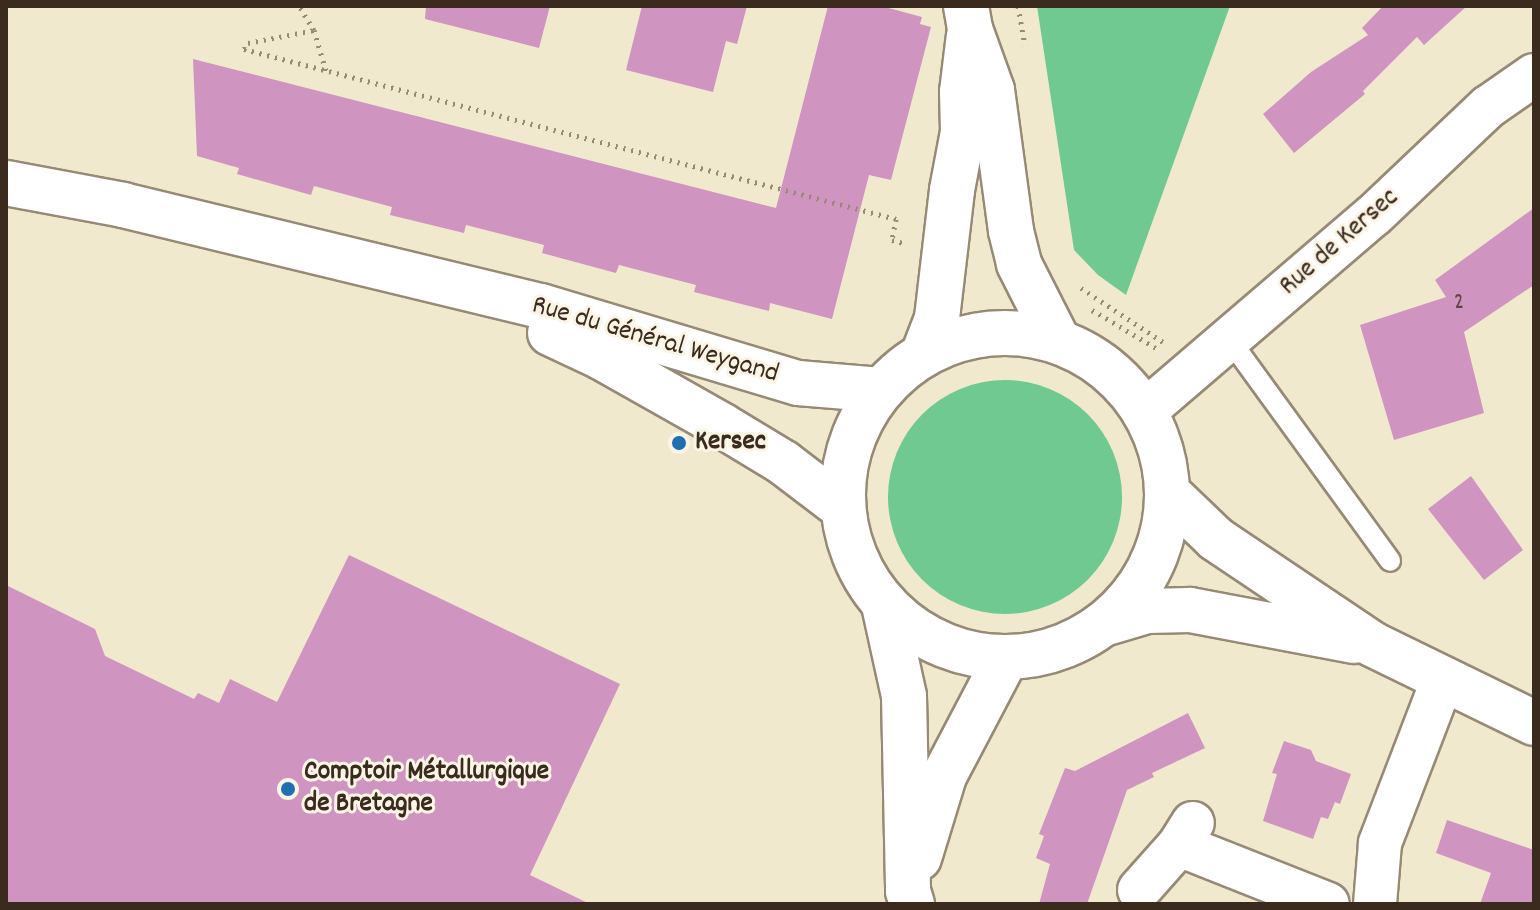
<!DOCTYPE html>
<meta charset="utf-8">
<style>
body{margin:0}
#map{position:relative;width:1540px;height:910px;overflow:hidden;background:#f0e9ce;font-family:Dekko,sans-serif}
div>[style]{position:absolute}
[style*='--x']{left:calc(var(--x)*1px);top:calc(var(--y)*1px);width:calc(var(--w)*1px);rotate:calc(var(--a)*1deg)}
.green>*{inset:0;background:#6fc990}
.round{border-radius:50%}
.building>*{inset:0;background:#d094c1}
.path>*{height:5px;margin-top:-2.5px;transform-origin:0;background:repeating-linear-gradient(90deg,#968a76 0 2px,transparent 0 8px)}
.roads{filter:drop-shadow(2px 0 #968a76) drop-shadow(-2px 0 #968a76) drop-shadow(0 2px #968a76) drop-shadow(0 -2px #968a76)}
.lane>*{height:20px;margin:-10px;padding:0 10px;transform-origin:10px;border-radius:10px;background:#fff}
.street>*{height:42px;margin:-21px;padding:0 21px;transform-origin:21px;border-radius:21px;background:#fff}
.secondary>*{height:44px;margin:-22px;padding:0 22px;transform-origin:22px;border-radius:22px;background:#fff}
.secondary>.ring{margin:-22px;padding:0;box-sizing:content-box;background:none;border:44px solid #fff;border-radius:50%}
.dots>*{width:22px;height:22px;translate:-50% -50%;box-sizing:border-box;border:4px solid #fcf5e5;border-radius:50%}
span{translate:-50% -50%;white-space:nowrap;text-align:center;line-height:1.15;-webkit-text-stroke:6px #fcf5e5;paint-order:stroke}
.number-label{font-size:24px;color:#604447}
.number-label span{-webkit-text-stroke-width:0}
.street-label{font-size:28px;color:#3b2a1e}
.poi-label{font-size:28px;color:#3b2a1e;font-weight:700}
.left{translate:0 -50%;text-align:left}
.frame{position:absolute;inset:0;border:8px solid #3b2a1e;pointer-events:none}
</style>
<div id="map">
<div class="green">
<i style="clip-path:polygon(1037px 6px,1230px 6px,1126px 295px,1098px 275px,1074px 250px)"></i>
<i class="round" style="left:888px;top:380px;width:234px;height:234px"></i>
</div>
<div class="building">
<i style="clip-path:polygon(426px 6px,550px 6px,539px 48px,425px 19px)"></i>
<i style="clip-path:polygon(642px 6px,747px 6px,737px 44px,726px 41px,713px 92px,626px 70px)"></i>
<i style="clip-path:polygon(828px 6px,881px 6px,922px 17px,920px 24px,931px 27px,891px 180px,869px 175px,832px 319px,770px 303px,769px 311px,694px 292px,696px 285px,619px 265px,616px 273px,542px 253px,544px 245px,466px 225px,464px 233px,390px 215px,392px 207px,314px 186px,311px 195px,237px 174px,239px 168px,197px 156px,193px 59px,776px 208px)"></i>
<i style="clip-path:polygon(1383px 6px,1467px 6px,1424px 45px,1417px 37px,1363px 91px,1365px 94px,1294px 153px,1263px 114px,1311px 72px,1368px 35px,1362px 28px)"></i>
<i style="clip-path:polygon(1534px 208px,1534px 285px,1464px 332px,1484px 413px,1394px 440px,1360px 325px,1446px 297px,1435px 280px)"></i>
<i style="clip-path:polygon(1471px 476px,1523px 550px,1484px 580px,1428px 509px)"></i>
<i style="clip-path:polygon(349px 555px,620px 684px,530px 875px,590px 904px,6px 904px,6px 585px,95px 629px,105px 656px,194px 699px,198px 693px,219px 703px,230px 679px,277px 702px)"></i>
<i style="clip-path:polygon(1188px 713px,1205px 748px,1152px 773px,1154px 777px,1127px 790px,1087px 904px,1039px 904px,1050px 864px,1036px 858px,1044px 836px,1039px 834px,1065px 768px,1075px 771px)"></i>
<i style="clip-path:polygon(1284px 741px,1311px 750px,1316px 761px,1351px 774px,1340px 804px,1335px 802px,1328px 819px,1321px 817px,1313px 839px,1263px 821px,1277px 774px,1272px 773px)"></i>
<i style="clip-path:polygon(1447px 820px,1534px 850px,1534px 904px,1480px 904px,1491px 873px,1436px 853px)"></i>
</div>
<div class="path">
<i style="--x:1018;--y:6;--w:40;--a:80"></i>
<i style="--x:314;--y:30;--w:43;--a:73.7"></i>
<i style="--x:244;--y:49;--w:674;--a:14.61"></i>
<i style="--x:896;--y:219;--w:21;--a:101"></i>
<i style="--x:892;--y:240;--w:11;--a:15"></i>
<i style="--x:244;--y:49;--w:7;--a:-56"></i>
<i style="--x:248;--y:43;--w:67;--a:-11.1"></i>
<i style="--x:314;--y:30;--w:28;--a:-122"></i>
<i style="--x:1081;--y:288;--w:98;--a:33.4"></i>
<i style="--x:1092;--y:310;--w:74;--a:30.7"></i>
</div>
<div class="roads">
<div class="lane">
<i style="--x:1229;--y:339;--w:274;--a:54"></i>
</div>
<div class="street">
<i style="--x:1145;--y:411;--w:301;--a:-40.6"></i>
<i style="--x:1374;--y:215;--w:157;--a:-43.5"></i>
<i style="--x:1488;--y:107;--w:56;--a:-34.8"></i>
<i style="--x:1179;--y:845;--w:160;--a:21.6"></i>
<i style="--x:1139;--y:890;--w:60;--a:-48.4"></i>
<i style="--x:1179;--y:845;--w:26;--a:-58"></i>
<i style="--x:1375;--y:904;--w:61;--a:-85.3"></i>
<i style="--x:1380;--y:843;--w:176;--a:-69"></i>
</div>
<div class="secondary">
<i style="--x:966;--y:6;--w:23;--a:80"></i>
<i style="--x:970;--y:29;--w:65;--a:70.2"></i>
<i style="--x:992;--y:90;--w:142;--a:82.3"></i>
<i style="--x:1011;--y:231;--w:34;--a:76"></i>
<i style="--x:1019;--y:264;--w:86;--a:63.1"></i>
<i style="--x:6;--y:183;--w:119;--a:10.6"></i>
<i style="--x:123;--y:205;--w:430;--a:13.6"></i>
<i style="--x:541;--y:306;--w:268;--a:16.7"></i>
<i style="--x:798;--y:383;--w:83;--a:4.8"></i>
<i class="ring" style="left:843px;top:333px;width:280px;height:280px"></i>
<i style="--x:550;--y:333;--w:56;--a:25.2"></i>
<i style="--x:601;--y:357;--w:140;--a:29.5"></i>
<i style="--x:723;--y:426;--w:71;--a:31.2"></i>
<i style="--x:784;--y:463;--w:74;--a:37.3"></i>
<i style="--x:923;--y:355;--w:40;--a:-69"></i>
<i style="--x:937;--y:318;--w:129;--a:-83.3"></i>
<i style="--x:952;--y:190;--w:59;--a:-79.3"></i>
<i style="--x:963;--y:132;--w:40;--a:-91.4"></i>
<i style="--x:962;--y:92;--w:57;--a:-83"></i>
<i style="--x:1169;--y:494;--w:65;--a:43.8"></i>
<i style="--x:1216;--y:539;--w:188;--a:33.9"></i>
<i style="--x:1372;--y:644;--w:180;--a:26"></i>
<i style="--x:884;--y:605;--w:93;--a:77.6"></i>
<i style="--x:904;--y:696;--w:195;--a:88.8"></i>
<i style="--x:908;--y:891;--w:14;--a:73"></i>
<i style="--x:1107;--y:623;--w:42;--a:-16.7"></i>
<i style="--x:1147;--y:611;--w:43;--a:-1.3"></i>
<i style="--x:1190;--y:610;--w:167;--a:10.7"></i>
<i style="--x:919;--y:858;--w:86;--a:-73"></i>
<i style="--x:944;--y:776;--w:133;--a:-62.3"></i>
</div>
</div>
<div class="dots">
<i style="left:679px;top:443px;background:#1f6fb2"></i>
<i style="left:288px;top:789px;background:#1f6fb2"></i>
</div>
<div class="number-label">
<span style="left:1459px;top:304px">2</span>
</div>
<div class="street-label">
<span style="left:1340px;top:243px;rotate:-41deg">Rue de Kersec</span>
<span style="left:655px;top:341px;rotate:16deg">Rue du Général Weygand</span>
</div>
<div class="poi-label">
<span class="left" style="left:695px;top:443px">Kersec</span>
<span class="left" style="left:304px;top:789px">Comptoir Métallurgique<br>de Bretagne</span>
</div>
<div class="frame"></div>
</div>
